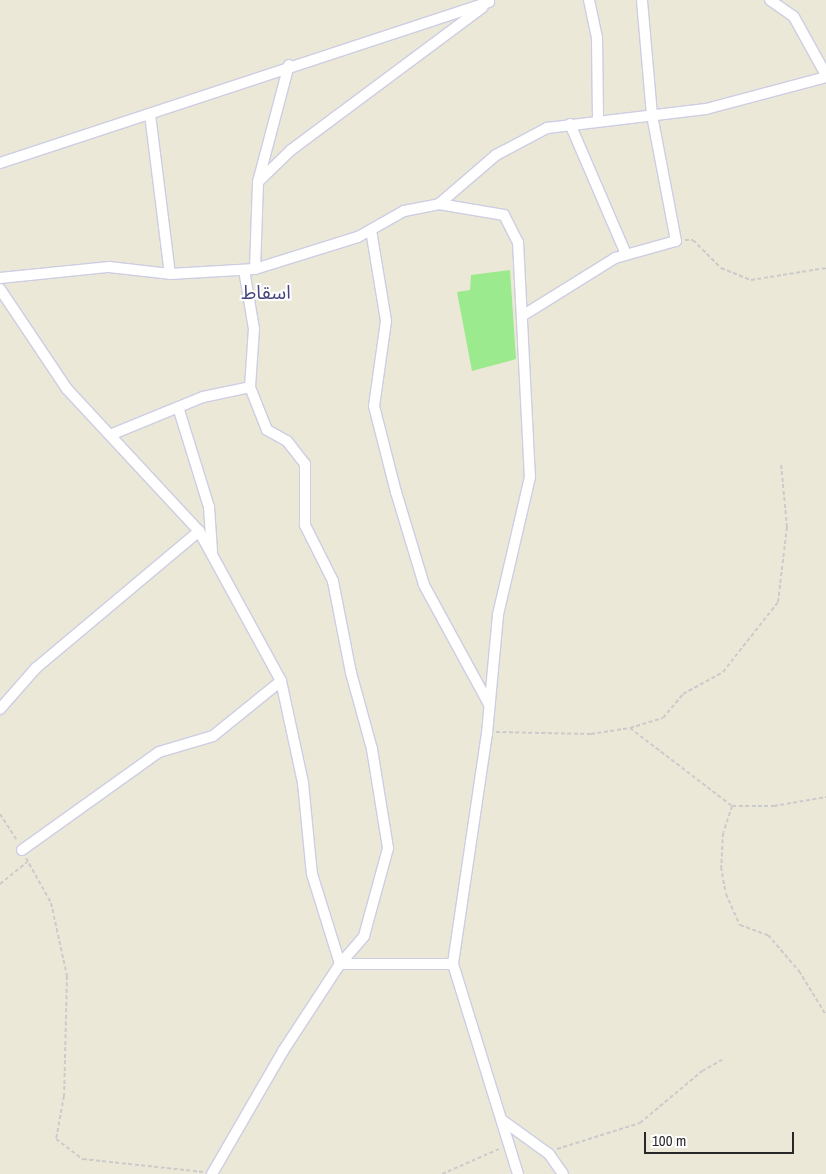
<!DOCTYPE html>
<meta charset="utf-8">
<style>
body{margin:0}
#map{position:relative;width:826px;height:1174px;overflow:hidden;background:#ece8d8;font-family:"Archivo Narrow","Noto Sans Arabic",sans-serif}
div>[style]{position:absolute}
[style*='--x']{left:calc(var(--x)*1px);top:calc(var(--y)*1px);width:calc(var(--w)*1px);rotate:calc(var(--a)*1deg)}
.green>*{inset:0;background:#9bea8d}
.path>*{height:2px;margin-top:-1px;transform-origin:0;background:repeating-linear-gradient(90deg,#cbcbcb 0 4px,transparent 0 6.5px)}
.roads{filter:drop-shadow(1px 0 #cdcde3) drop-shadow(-1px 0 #cdcde3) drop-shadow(0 1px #cdcde3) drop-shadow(0 -1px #cdcde3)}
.street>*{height:10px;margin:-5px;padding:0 5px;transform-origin:5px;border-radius:5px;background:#fff}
span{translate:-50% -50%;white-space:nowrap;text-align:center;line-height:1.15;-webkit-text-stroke:4px #fff;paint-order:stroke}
.quarter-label{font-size:19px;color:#45447d}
.scale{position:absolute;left:644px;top:1132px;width:150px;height:22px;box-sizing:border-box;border:2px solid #282828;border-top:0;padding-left:6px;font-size:15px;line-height:18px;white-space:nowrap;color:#282828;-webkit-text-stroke:4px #fff;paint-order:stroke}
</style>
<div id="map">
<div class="green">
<i style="clip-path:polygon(510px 270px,516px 359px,472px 371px,457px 292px,470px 290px,471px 275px)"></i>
</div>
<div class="path">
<i style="--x:685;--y:240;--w:8;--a:0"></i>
<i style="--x:693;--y:240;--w:40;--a:45"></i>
<i style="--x:721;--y:268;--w:32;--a:22"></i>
<i style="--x:751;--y:280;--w:76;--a:-9.1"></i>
<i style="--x:630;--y:728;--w:34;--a:-17"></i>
<i style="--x:663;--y:718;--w:31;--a:-50"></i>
<i style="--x:683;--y:694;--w:46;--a:-28.8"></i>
<i style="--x:723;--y:672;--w:89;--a:-51.8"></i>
<i style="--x:778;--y:602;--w:76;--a:-83.2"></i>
<i style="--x:787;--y:527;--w:64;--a:-95.4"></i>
<i style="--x:496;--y:732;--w:95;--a:1.2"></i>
<i style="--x:591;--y:734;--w:39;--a:-9"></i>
<i style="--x:630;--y:728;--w:128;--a:37.4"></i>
<i style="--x:732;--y:806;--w:42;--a:0"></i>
<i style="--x:774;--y:806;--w:53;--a:-9.8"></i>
<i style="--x:732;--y:806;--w:28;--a:108"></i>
<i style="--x:723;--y:833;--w:34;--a:93"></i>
<i style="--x:721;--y:867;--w:27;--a:80"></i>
<i style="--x:726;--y:894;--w:34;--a:66"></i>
<i style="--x:740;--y:925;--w:30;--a:20"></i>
<i style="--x:768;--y:935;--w:48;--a:49.3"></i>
<i style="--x:799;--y:971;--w:52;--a:58.5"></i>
<i style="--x:0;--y:814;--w:31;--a:57"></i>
<i style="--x:26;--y:858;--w:51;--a:60.9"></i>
<i style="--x:51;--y:903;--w:75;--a:77.6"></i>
<i style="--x:67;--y:976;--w:120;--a:91.4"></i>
<i style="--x:64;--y:1096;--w:44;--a:100.5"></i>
<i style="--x:56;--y:1139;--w:34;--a:37"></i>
<i style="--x:83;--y:1159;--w:121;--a:6.2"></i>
<i style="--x:0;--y:884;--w:35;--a:-39"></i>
<i style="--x:557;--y:1149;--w:87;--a:-17.4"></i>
<i style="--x:640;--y:1123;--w:81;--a:-40"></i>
<i style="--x:702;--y:1071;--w:26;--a:-29"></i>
<i style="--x:442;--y:1174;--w:62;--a:-23.7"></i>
</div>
<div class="roads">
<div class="street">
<i style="--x:589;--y:0;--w:38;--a:78"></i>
<i style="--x:597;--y:37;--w:83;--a:89.3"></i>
<i style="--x:770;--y:0;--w:29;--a:35"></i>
<i style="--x:794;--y:17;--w:66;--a:61.1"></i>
<i style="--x:150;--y:114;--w:161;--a:82.9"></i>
<i style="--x:570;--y:124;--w:142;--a:66.7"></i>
<i style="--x:0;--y:163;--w:515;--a:-18.22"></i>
<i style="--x:258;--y:182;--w:121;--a:-75.2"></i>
<i style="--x:439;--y:204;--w:75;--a:-40.7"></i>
<i style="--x:496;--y:155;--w:58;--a:-27.9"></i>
<i style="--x:547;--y:128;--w:160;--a:-6.8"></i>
<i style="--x:706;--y:109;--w:124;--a:-14.9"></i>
<i style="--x:371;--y:230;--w:92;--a:80.6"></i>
<i style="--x:386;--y:321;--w:86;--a:98"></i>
<i style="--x:374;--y:406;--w:89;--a:75.7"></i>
<i style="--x:396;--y:492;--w:97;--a:73.2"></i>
<i style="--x:424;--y:585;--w:136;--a:61.4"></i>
<i style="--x:255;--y:269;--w:87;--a:-88"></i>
<i style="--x:258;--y:182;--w:46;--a:-44.1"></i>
<i style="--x:291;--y:150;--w:239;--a:-36.7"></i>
<i style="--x:0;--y:278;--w:110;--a:-5.8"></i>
<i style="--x:109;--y:267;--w:61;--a:6.5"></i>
<i style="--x:170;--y:274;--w:85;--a:-3.4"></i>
<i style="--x:255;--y:269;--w:108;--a:-17.3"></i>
<i style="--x:358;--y:237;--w:53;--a:-29.5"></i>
<i style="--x:404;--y:211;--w:36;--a:-11"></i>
<i style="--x:439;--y:204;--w:66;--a:9.6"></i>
<i style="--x:504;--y:215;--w:30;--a:63"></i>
<i style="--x:518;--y:242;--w:235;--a:87.1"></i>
<i style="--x:530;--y:477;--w:142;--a:103.1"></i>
<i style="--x:498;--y:615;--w:119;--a:95.3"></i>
<i style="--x:487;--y:733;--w:233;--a:98.4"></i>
<i style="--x:453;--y:964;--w:113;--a:180"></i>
<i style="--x:0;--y:289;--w:120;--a:56.2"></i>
<i style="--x:67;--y:389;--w:194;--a:47.1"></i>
<i style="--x:199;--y:531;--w:171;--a:61.3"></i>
<i style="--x:281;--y:681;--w:104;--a:77.8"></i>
<i style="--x:303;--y:783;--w:91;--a:84.4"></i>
<i style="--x:312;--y:874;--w:94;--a:72.7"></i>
<i style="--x:522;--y:316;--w:110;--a:-31.9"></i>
<i style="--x:615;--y:258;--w:63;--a:-15.6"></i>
<i style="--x:676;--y:241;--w:128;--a:-100.8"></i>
<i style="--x:652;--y:115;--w:115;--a:-95"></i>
<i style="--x:178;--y:407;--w:105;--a:72.8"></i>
<i style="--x:209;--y:507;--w:44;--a:86.1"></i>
<i style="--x:110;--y:435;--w:100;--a:-22.2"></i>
<i style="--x:203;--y:397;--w:48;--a:-12"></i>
<i style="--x:0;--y:709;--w:55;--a:-48.7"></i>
<i style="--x:36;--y:668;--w:213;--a:-40"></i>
<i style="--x:22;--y:850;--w:168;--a:-35.6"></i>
<i style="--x:159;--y:752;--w:56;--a:-16.5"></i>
<i style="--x:213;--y:736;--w:87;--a:-39"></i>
<i style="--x:453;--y:964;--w:220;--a:72.8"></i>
<i style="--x:502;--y:1120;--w:58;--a:35.9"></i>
<i style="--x:549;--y:1154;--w:24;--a:55"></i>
<i style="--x:212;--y:1174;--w:142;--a:-60"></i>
<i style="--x:283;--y:1051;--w:104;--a:-56.8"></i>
<i style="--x:340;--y:964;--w:37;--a:-49"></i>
<i style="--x:364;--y:936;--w:91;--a:-74.7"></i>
<i style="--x:388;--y:848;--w:100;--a:-99.2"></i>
<i style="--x:372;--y:749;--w:79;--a:-105.4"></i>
<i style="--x:351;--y:673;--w:94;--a:-101.1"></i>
<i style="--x:333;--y:581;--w:63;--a:-116.6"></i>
<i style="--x:305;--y:525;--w:61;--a:-90"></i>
<i style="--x:305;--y:464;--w:29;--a:-128"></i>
<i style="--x:287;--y:441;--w:23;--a:-151"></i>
<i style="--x:267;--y:430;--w:46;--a:-111.6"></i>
<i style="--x:250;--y:387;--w:58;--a:-86.1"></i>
<i style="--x:254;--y:329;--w:60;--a:-99.6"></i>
</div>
</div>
<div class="quarter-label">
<span style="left:266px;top:293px">اسقاط</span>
</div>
<div class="scale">100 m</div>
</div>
